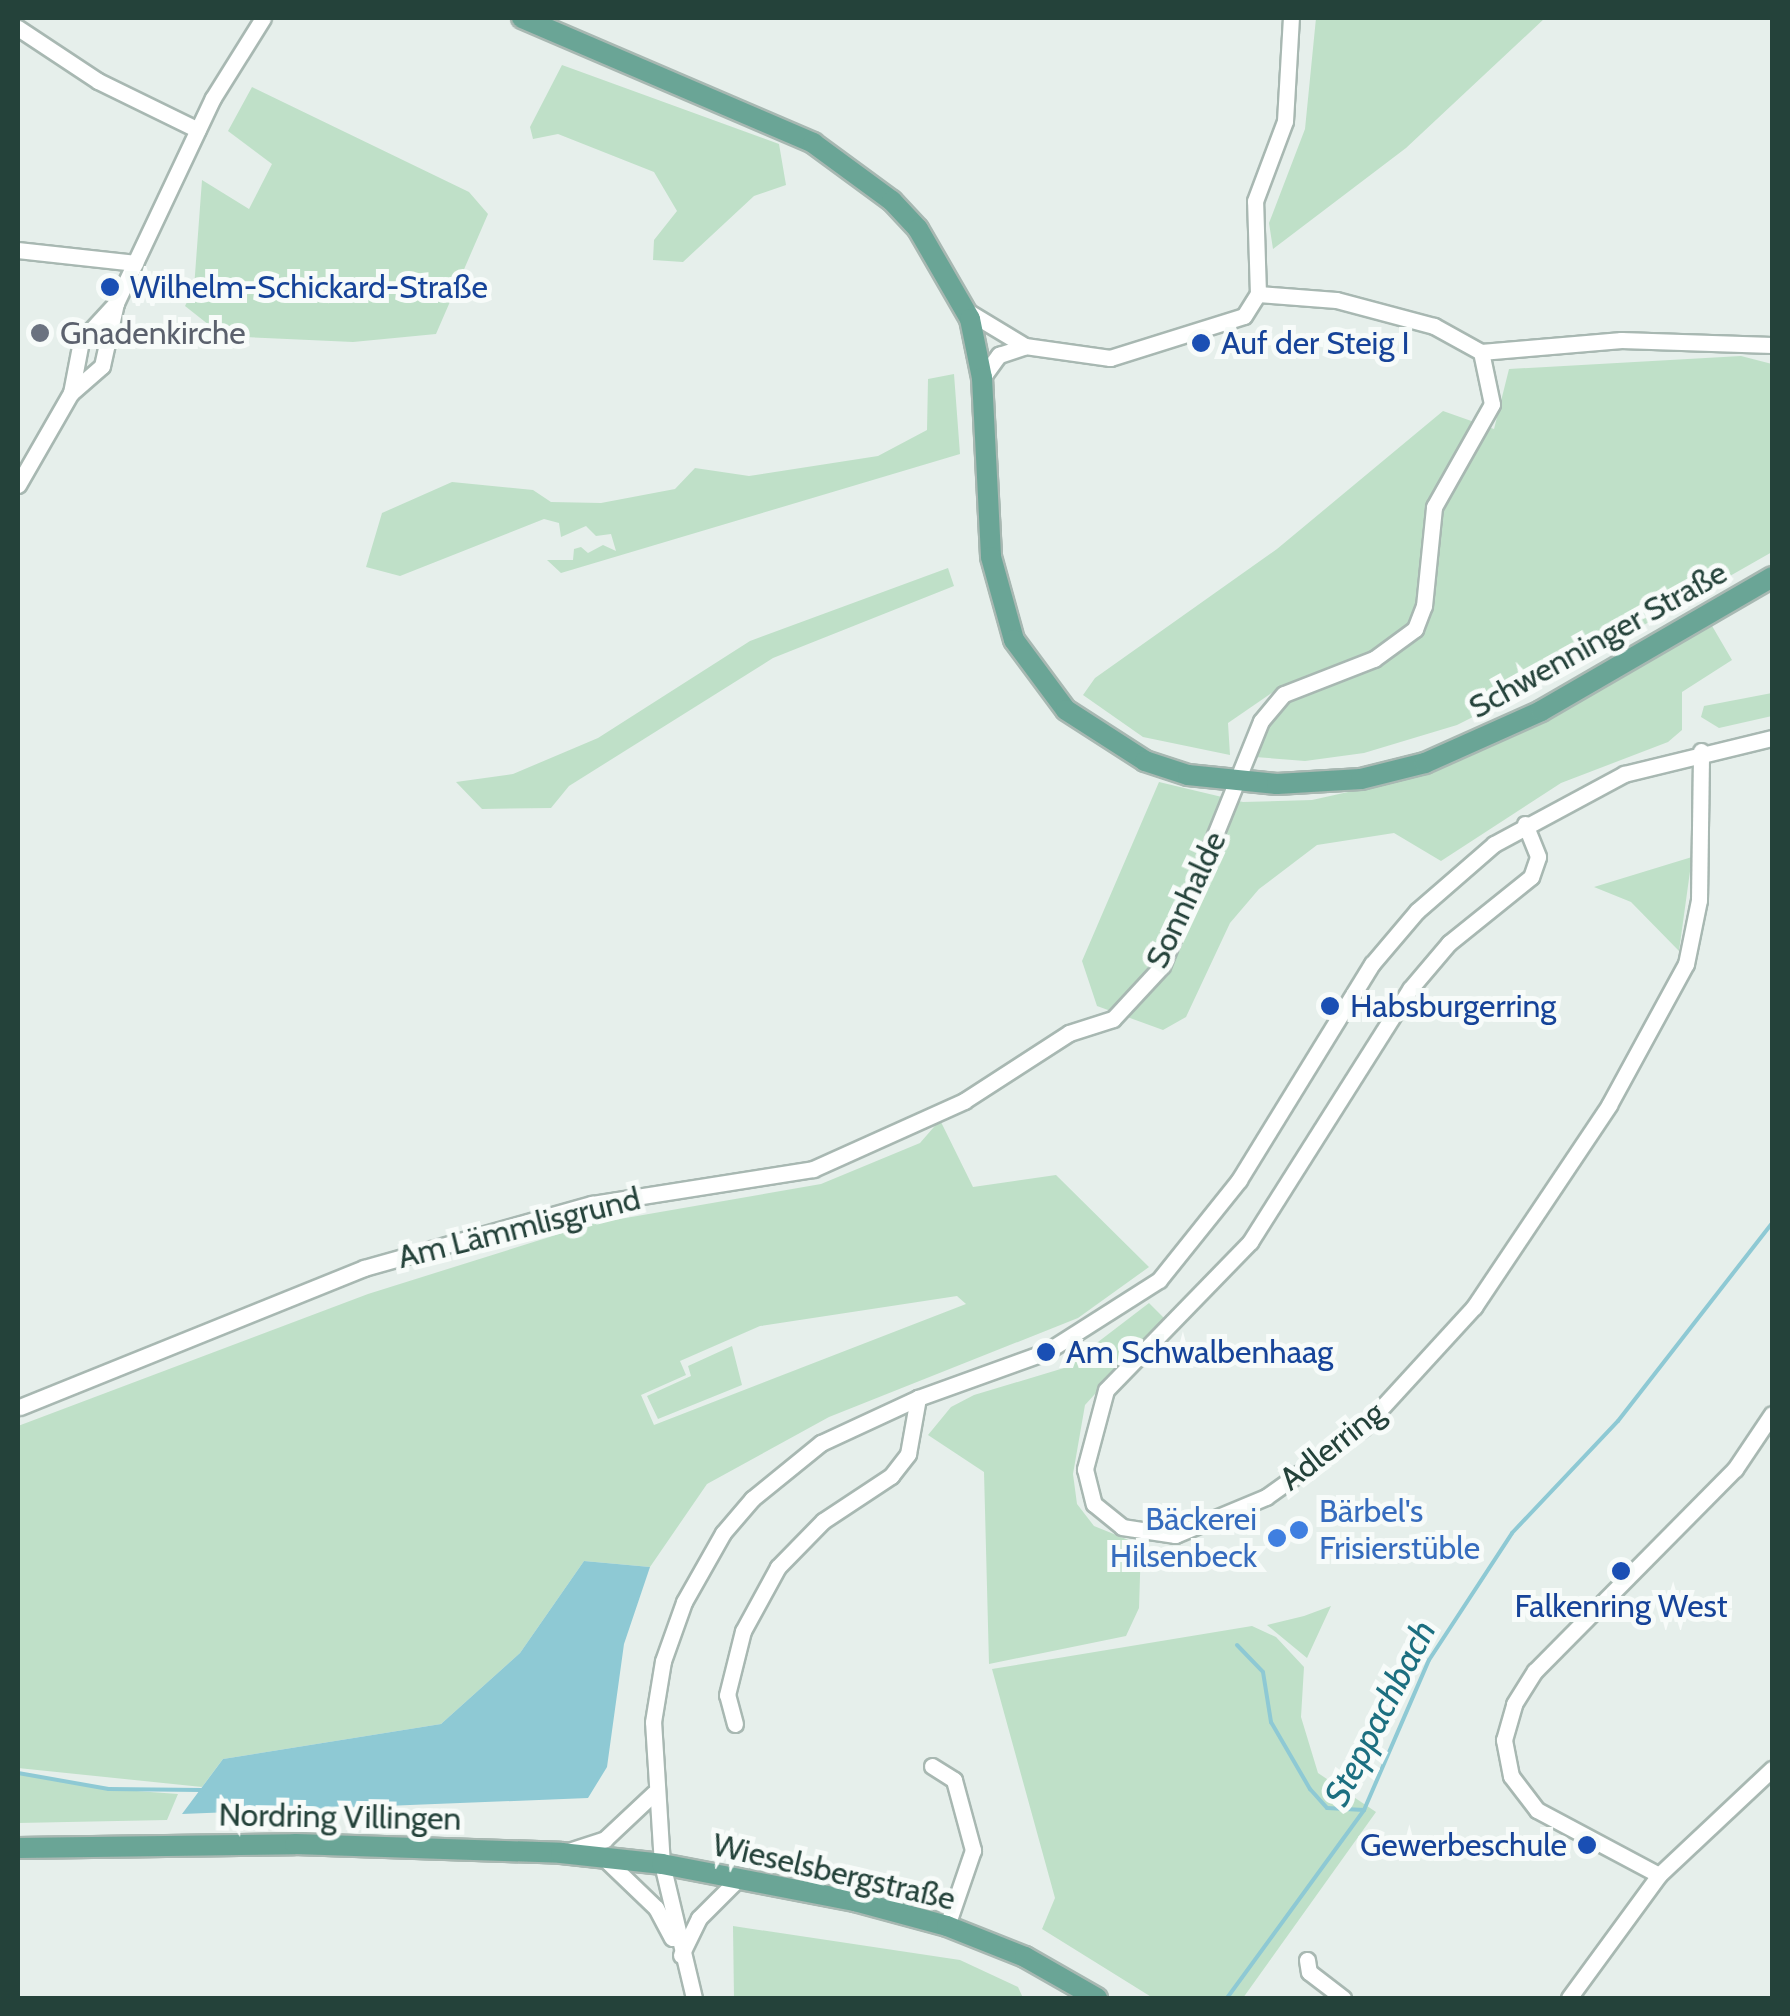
<!DOCTYPE html>
<meta charset="utf-8">
<style>
body{margin:0}
#map{position:relative;width:1790px;height:2016px;overflow:hidden;background:#e6efeb;font-family:Cabin,sans-serif}
div>[style]{position:absolute}
[style*='--x']{left:calc(var(--x)*1px);top:calc(var(--y)*1px);width:calc(var(--w)*1px);rotate:calc(var(--a)*1deg)}
.green>*{inset:0;background:#bfe0c8}
.water>*{inset:0;background:#8ec9d4}
.stream>*{height:4px;margin:-2px;padding:0 2px;transform-origin:2px;border-radius:2px;background:#8ec9d4}
.roads{filter:drop-shadow(2px 0 #a8b8b2) drop-shadow(-2px 0 #a8b8b2) drop-shadow(0 2px #a8b8b2) drop-shadow(0 -2px #a8b8b2)}
.minor>*{height:15px;margin:-7.5px;padding:0 7.5px;transform-origin:7.5px;border-radius:7.5px;background:#fff}
.major>*{height:20px;margin:-10px;padding:0 10px;transform-origin:10px;border-radius:10px;background:#6aa596}
.dots>*{width:28px;height:28px;translate:-50% -50%;box-sizing:border-box;border:5px solid #f7fbf9;border-radius:50%}
span{translate:-50% -50%;white-space:nowrap;text-align:center;line-height:1.15;-webkit-text-stroke:10px #f7fbf9;paint-order:stroke}
.transit-label{font-size:32px;color:#164399}
.left{translate:0 -50%;text-align:left}
.right{translate:-100% -50%;text-align:right}
.worship-label{font-size:32px;color:#5b616d}
.street-label{font-size:32px;color:#24423a}
.shop-label{font-size:32px;color:#366cbe}
.water-label{font-size:35px;color:#1c6f80;font-style:italic}
.frame{position:absolute;inset:0;border:20px solid #24423a;pointer-events:none}
</style>
<div id="map">
<div class="green">
<i style="clip-path:polygon(1316px 18px,1545px 18px,1406px 148px,1273px 249px,1269px 223px,1305px 129px)"></i>
<i style="clip-path:polygon(562px 65px,779px 144px,786px 185px,754px 196px,683px 262px,653px 260px,654px 240px,677px 211px,654px 172px,558px 134px,533px 139px,530px 127px)"></i>
<i style="clip-path:polygon(252px 87px,469px 192px,488px 214px,436px 334px,353px 342px,223px 336px,185px 306px,194px 288px,202px 180px,249px 209px,272px 164px,228px 131px)"></i>
<i style="clip-path:polygon(1741px 356px,1772px 364px,1772px 552px,1556px 675px,1457px 725px,1364px 753px,1305px 761px,1255px 757px,1265px 725px,1284px 700px,1276px 690px,1228px 723px,1230px 755px,1143px 737px,1083px 695px,1095px 678px,1277px 549px,1443px 411px,1494px 429px,1509px 369px)"></i>
<i style="clip-path:polygon(954px 374px,960px 454px,561px 573px,547px 560px,573px 560px,574px 549px,581px 547px,588px 553px,603px 545px,616px 551px,611px 534px,596px 536px,586px 526px,561px 537px,559px 523px,544px 519px,400px 576px,366px 567px,382px 513px,452px 482px,533px 490px,551px 502px,601px 503px,675px 489px,695px 468px,749px 476px,878px 456px,927px 430px,928px 379px)"></i>
<i style="clip-path:polygon(948px 568px,954px 586px,773px 658px,569px 786px,551px 808px,482px 809px,456px 782px,513px 774px,598px 738px,750px 641px)"></i>
<i style="clip-path:polygon(1708px 619px,1732px 660px,1682px 692px,1682px 730px,1668px 742px,1561px 783px,1441px 861px,1394px 833px,1317px 845px,1259px 889px,1230px 923px,1186px 1017px,1163px 1030px,1097px 1006px,1082px 961px,1159px 782px,1243px 802px,1312px 800px,1402px 780px,1497px 741px)"></i>
<i style="clip-path:polygon(1772px 693px,1772px 716px,1719px 728px,1701px 717px,1704px 706px)"></i>
<i style="clip-path:polygon(1692px 857px,1679px 951px,1631px 902px,1594px 887px)"></i>
<i style="clip-path:polygon(evenodd,940px 1120px,973px 1187px,1056px 1175px,1149px 1267px,1078px 1318px,829px 1417px,707px 1484px,650px 1567px,584px 1561px,520px 1653px,441px 1724px,223px 1759px,202px 1787px,18px 1768px,18px 1426px,368px 1294px,591px 1224px,821px 1184px,920px 1143px,940px 1120px,957px 1296px,966px 1304px,654px 1425px,641px 1395px,686px 1375px,680px 1361px,760px 1326px,957px 1296px)"></i>
<i style="clip-path:polygon(1149px 1303px,1164px 1318px,1085px 1405px,1073px 1474px,1077px 1504px,1094px 1526px,1141px 1545px,1139px 1608px,1126px 1636px,989px 1664px,984px 1472px,928px 1435px,951px 1407px,974px 1395px,1064px 1368px)"></i>
<i style="clip-path:polygon(732px 1346px,742px 1385px,658px 1419px,647px 1396px,691px 1376px,688px 1366px)"></i>
<i style="clip-path:polygon(1331px 1606px,1307px 1658px,1267px 1625px,1304px 1616px)"></i>
<i style="clip-path:polygon(1252px 1626px,1276px 1637px,1304px 1667px,1301px 1717px,1318px 1773px,1376px 1812px,1243px 1998px,1153px 1998px,1042px 1929px,1055px 1898px,992px 1669px)"></i>
<i style="clip-path:polygon(18px 1773px,109px 1789px,178px 1794px,167px 1820px,18px 1823px)"></i>
<i style="clip-path:polygon(733px 1926px,960px 1960px,1018px 1987px,1023px 1998px,734px 1998px)"></i>
</div>
<div class="water">
<i style="clip-path:polygon(584px 1561px,650px 1567px,624px 1644px,607px 1767px,588px 1798px,182px 1814px,223px 1759px,441px 1724px,520px 1653px)"></i>
</div>
<div class="stream">
<i style="--x:1237;--y:1645;--w:37;--a:46"></i>
<i style="--x:1263;--y:1672;--w:51;--a:80.9"></i>
<i style="--x:1271;--y:1722;--w:78;--a:59.8"></i>
<i style="--x:1310;--y:1789;--w:25;--a:48"></i>
<i style="--x:1327;--y:1808;--w:37;--a:3"></i>
<i style="--x:18;--y:1773;--w:92;--a:10"></i>
<i style="--x:109;--y:1789;--w:92;--a:0.6"></i>
<i style="--x:1227;--y:1998;--w:233;--a:-53.9"></i>
<i style="--x:1364;--y:1810;--w:163;--a:-66.6"></i>
<i style="--x:1429;--y:1660;--w:152;--a:-56.8"></i>
<i style="--x:1512;--y:1533;--w:154;--a:-46.6"></i>
<i style="--x:1618;--y:1421;--w:251;--a:-52.1"></i>
</div>
<div class="roads">
<div class="minor">
<i style="--x:18;--y:28;--w:96;--a:33.5"></i>
<i style="--x:98;--y:81;--w:111;--a:26.1"></i>
<i style="--x:18;--y:250;--w:118;--a:6.3"></i>
<i style="--x:967;--y:311;--w:68;--a:31.1"></i>
<i style="--x:1025;--y:346;--w:86;--a:8"></i>
<i style="--x:1110;--y:358;--w:140;--a:-17.4"></i>
<i style="--x:1244;--y:316;--w:26;--a:-58"></i>
<i style="--x:1258;--y:294;--w:93;--a:-91.8"></i>
<i style="--x:1255;--y:201;--w:85;--a:-69.4"></i>
<i style="--x:1285;--y:121;--w:103;--a:-86.7"></i>
<i style="--x:1481;--y:352;--w:141;--a:-4.9"></i>
<i style="--x:1621;--y:340;--w:151;--a:1.9"></i>
<i style="--x:982;--y:378;--w:29;--a:-54"></i>
<i style="--x:999;--y:355;--w:26;--a:-18"></i>
<i style="--x:71;--y:393;--w:53;--a:-79.1"></i>
<i style="--x:81;--y:341;--w:52;--a:-47.4"></i>
<i style="--x:116;--y:303;--w:227;--a:-64.7"></i>
<i style="--x:213;--y:98;--w:94;--a:-58"></i>
<i style="--x:18;--y:485;--w:106;--a:-60.1"></i>
<i style="--x:71;--y:393;--w:41;--a:-41.1"></i>
<i style="--x:102;--y:366;--w:65;--a:-77.5"></i>
<i style="--x:1525;--y:824;--w:35;--a:68"></i>
<i style="--x:1538;--y:857;--w:21;--a:109"></i>
<i style="--x:1531;--y:877;--w:105;--a:141.2"></i>
<i style="--x:1449;--y:943;--w:60;--a:130.3"></i>
<i style="--x:1410;--y:989;--w:299;--a:122.3"></i>
<i style="--x:1250;--y:1242;--w:206;--a:134.2"></i>
<i style="--x:1106;--y:1390;--w:82;--a:104.9"></i>
<i style="--x:1085;--y:1469;--w:36;--a:76"></i>
<i style="--x:1094;--y:1504;--w:36;--a:39"></i>
<i style="--x:1122;--y:1527;--w:54;--a:8.6"></i>
<i style="--x:1175;--y:1535;--w:99;--a:-22.7"></i>
<i style="--x:1266;--y:1497;--w:120;--a:-35.5"></i>
<i style="--x:1364;--y:1427;--w:163;--a:-47.5"></i>
<i style="--x:1474;--y:1307;--w:243;--a:-56.2"></i>
<i style="--x:1609;--y:1105;--w:161;--a:-61.4"></i>
<i style="--x:1686;--y:964;--w:65;--a:-78.5"></i>
<i style="--x:1699;--y:900;--w:149;--a:-89.2"></i>
<i style="--x:20;--y:1407;--w:371;--a:-22"></i>
<i style="--x:364;--y:1268;--w:237;--a:-15.7"></i>
<i style="--x:592;--y:1204;--w:224;--a:-9"></i>
<i style="--x:813;--y:1169;--w:166;--a:-24.2"></i>
<i style="--x:964;--y:1101;--w:125;--a:-32.9"></i>
<i style="--x:1069;--y:1033;--w:46;--a:-17.7"></i>
<i style="--x:1113;--y:1019;--w:72;--a:-47.2"></i>
<i style="--x:1162;--y:966;--w:264;--a:-68"></i>
<i style="--x:1261;--y:721;--w:35;--a:-50"></i>
<i style="--x:1284;--y:694;--w:97;--a:-21.3"></i>
<i style="--x:1374;--y:659;--w:51;--a:-36.2"></i>
<i style="--x:1415;--y:629;--w:25;--a:-69"></i>
<i style="--x:1424;--y:606;--w:100;--a:-84.2"></i>
<i style="--x:1434;--y:507;--w:118;--a:-60.6"></i>
<i style="--x:1492;--y:404;--w:53;--a:-101.9"></i>
<i style="--x:1481;--y:352;--w:54;--a:-151"></i>
<i style="--x:1434;--y:326;--w:101;--a:-165.1"></i>
<i style="--x:1336;--y:300;--w:78;--a:-175.6"></i>
<i style="--x:735;--y:1724;--w:30;--a:-105"></i>
<i style="--x:727;--y:1695;--w:66;--a:-76"></i>
<i style="--x:743;--y:1631;--w:73;--a:-61.3"></i>
<i style="--x:778;--y:1567;--w:64;--a:-45.6"></i>
<i style="--x:823;--y:1521;--w:82;--a:-33.5"></i>
<i style="--x:891;--y:1476;--w:28;--a:-52"></i>
<i style="--x:908;--y:1454;--w:57;--a:-79.9"></i>
<i style="--x:932;--y:1766;--w:26;--a:32"></i>
<i style="--x:954;--y:1780;--w:73;--a:74.8"></i>
<i style="--x:973;--y:1850;--w:80;--a:108.9"></i>
<i style="--x:569;--y:1851;--w:38;--a:-18"></i>
<i style="--x:605;--y:1839;--w:67;--a:-43.2"></i>
<i style="--x:604;--y:1858;--w:72;--a:43.9"></i>
<i style="--x:656;--y:1908;--w:34;--a:62"></i>
<i style="--x:1659;--y:1875;--w:138;--a:-152"></i>
<i style="--x:1537;--y:1810;--w:43;--a:-127.4"></i>
<i style="--x:1511;--y:1776;--w:37;--a:-101"></i>
<i style="--x:1504;--y:1740;--w:37;--a:-74"></i>
<i style="--x:1514;--y:1704;--w:39;--a:-58"></i>
<i style="--x:1535;--y:1671;--w:284;--a:-45.3"></i>
<i style="--x:1735;--y:1469;--w:66;--a:-56.1"></i>
<i style="--x:681;--y:1955;--w:41;--a:-64.1"></i>
<i style="--x:699;--y:1918;--w:57;--a:-45"></i>
<i style="--x:1307;--y:1960;--w:12;--a:81"></i>
<i style="--x:1309;--y:1972;--w:43;--a:37.4"></i>
<i style="--x:694;--y:1998;--w:138;--a:-103.4"></i>
<i style="--x:662;--y:1864;--w:142;--a:-93.6"></i>
<i style="--x:653;--y:1722;--w:62;--a:-80.7"></i>
<i style="--x:663;--y:1661;--w:63;--a:-70.4"></i>
<i style="--x:684;--y:1602;--w:79;--a:-60.5"></i>
<i style="--x:723;--y:1533;--w:45;--a:-49.5"></i>
<i style="--x:752;--y:1499;--w:89;--a:-39.1"></i>
<i style="--x:821;--y:1443;--w:107;--a:-24.9"></i>
<i style="--x:918;--y:1398;--w:136;--a:-19.8"></i>
<i style="--x:1046;--y:1352;--w:134;--a:-32.5"></i>
<i style="--x:1159;--y:1280;--w:128;--a:-51.3"></i>
<i style="--x:1239;--y:1180;--w:254;--a:-58.4"></i>
<i style="--x:1372;--y:964;--w:70;--a:-49.7"></i>
<i style="--x:1417;--y:911;--w:102;--a:-41"></i>
<i style="--x:1494;--y:844;--w:148;--a:-28.3"></i>
<i style="--x:1624;--y:774;--w:152;--a:-13.7"></i>
<i style="--x:1569;--y:1998;--w:152;--a:-53.8"></i>
<i style="--x:1659;--y:1875;--w:155;--a:-43.2"></i>
</div>
<div class="major">
<i style="--x:522;--y:18;--w:317;--a:23.2"></i>
<i style="--x:813;--y:143;--w:98;--a:36.3"></i>
<i style="--x:892;--y:201;--w:38;--a:47"></i>
<i style="--x:918;--y:229;--w:104;--a:60"></i>
<i style="--x:970;--y:319;--w:60;--a:78.5"></i>
<i style="--x:982;--y:378;--w:179;--a:87.1"></i>
<i style="--x:991;--y:557;--w:86;--a:74.5"></i>
<i style="--x:1014;--y:640;--w:87;--a:53.4"></i>
<i style="--x:1066;--y:710;--w:94;--a:32.8"></i>
<i style="--x:1145;--y:761;--w:45;--a:18"></i>
<i style="--x:1188;--y:775;--w:89;--a:5.8"></i>
<i style="--x:1277;--y:784;--w:84;--a:-3.4"></i>
<i style="--x:1361;--y:779;--w:66;--a:-14"></i>
<i style="--x:1425;--y:763;--w:127;--a:-24.1"></i>
<i style="--x:1541;--y:711;--w:267;--a:-30.1"></i>
<i style="--x:18;--y:1848;--w:277;--a:-0.8"></i>
<i style="--x:295;--y:1844;--w:266;--a:1.9"></i>
<i style="--x:561;--y:1853;--w:102;--a:6.2"></i>
<i style="--x:662;--y:1864;--w:197;--a:10.9"></i>
<i style="--x:855;--y:1901;--w:95;--a:15.2"></i>
<i style="--x:947;--y:1926;--w:84;--a:21.7"></i>
<i style="--x:1025;--y:1957;--w:83;--a:29.7"></i>
</div>
</div>
<div class="dots">
<i style="left:110px;top:287px;background:#1a4fb4"></i>
<i style="left:40px;top:333px;background:#6b7280"></i>
<i style="left:1201px;top:343px;background:#1a4fb4"></i>
<i style="left:1330px;top:1006px;background:#1a4fb4"></i>
<i style="left:1046px;top:1352px;background:#1a4fb4"></i>
<i style="left:1299px;top:1530px;background:#3f7fe0"></i>
<i style="left:1277px;top:1538px;background:#3f7fe0"></i>
<i style="left:1621px;top:1571px;background:#1a4fb4"></i>
<i style="left:1587px;top:1845px;background:#1a4fb4"></i>
</div>
<div class="transit-label">
<span class="left" style="left:130px;top:287px">Wilhelm-Schickard-Straße</span>
<span class="left" style="left:1221px;top:343px">Auf der Steig I</span>
<span class="left" style="left:1350px;top:1006px">Habsburgerring</span>
<span class="left" style="left:1066px;top:1352px">Am Schwalbenhaag</span>
<span style="left:1621px;top:1606px">Falkenring West</span>
<span class="right" style="left:1567px;top:1845px">Gewerbeschule</span>
</div>
<div class="worship-label">
<span class="left" style="left:60px;top:333px">Gnadenkirche</span>
</div>
<div class="street-label">
<span style="left:1598px;top:640px;rotate:-29deg">Schwenninger Straße</span>
<span style="left:1186px;top:900px;rotate:-65deg">Sonnhalde</span>
<span style="left:519px;top:1228px;rotate:-14deg">Am Lämmlisgrund</span>
<span style="left:1332px;top:1446px;rotate:-38deg">Adlerring</span>
<span style="left:340px;top:1817px;rotate:1deg">Nordring Villingen</span>
<span style="left:834px;top:1872px;rotate:13deg">Wieselsbergstraße</span>
</div>
<div class="shop-label">
<span class="left" style="left:1319px;top:1530px">Bärbel's<br>Frisierstüble</span>
<span class="right" style="left:1257px;top:1538px">Bäckerei<br>Hilsenbeck</span>
</div>
<div class="water-label">
<span style="left:1380px;top:1713px;rotate:-63deg">Steppachbach</span>
</div>
<div class="frame"></div>
</div>
